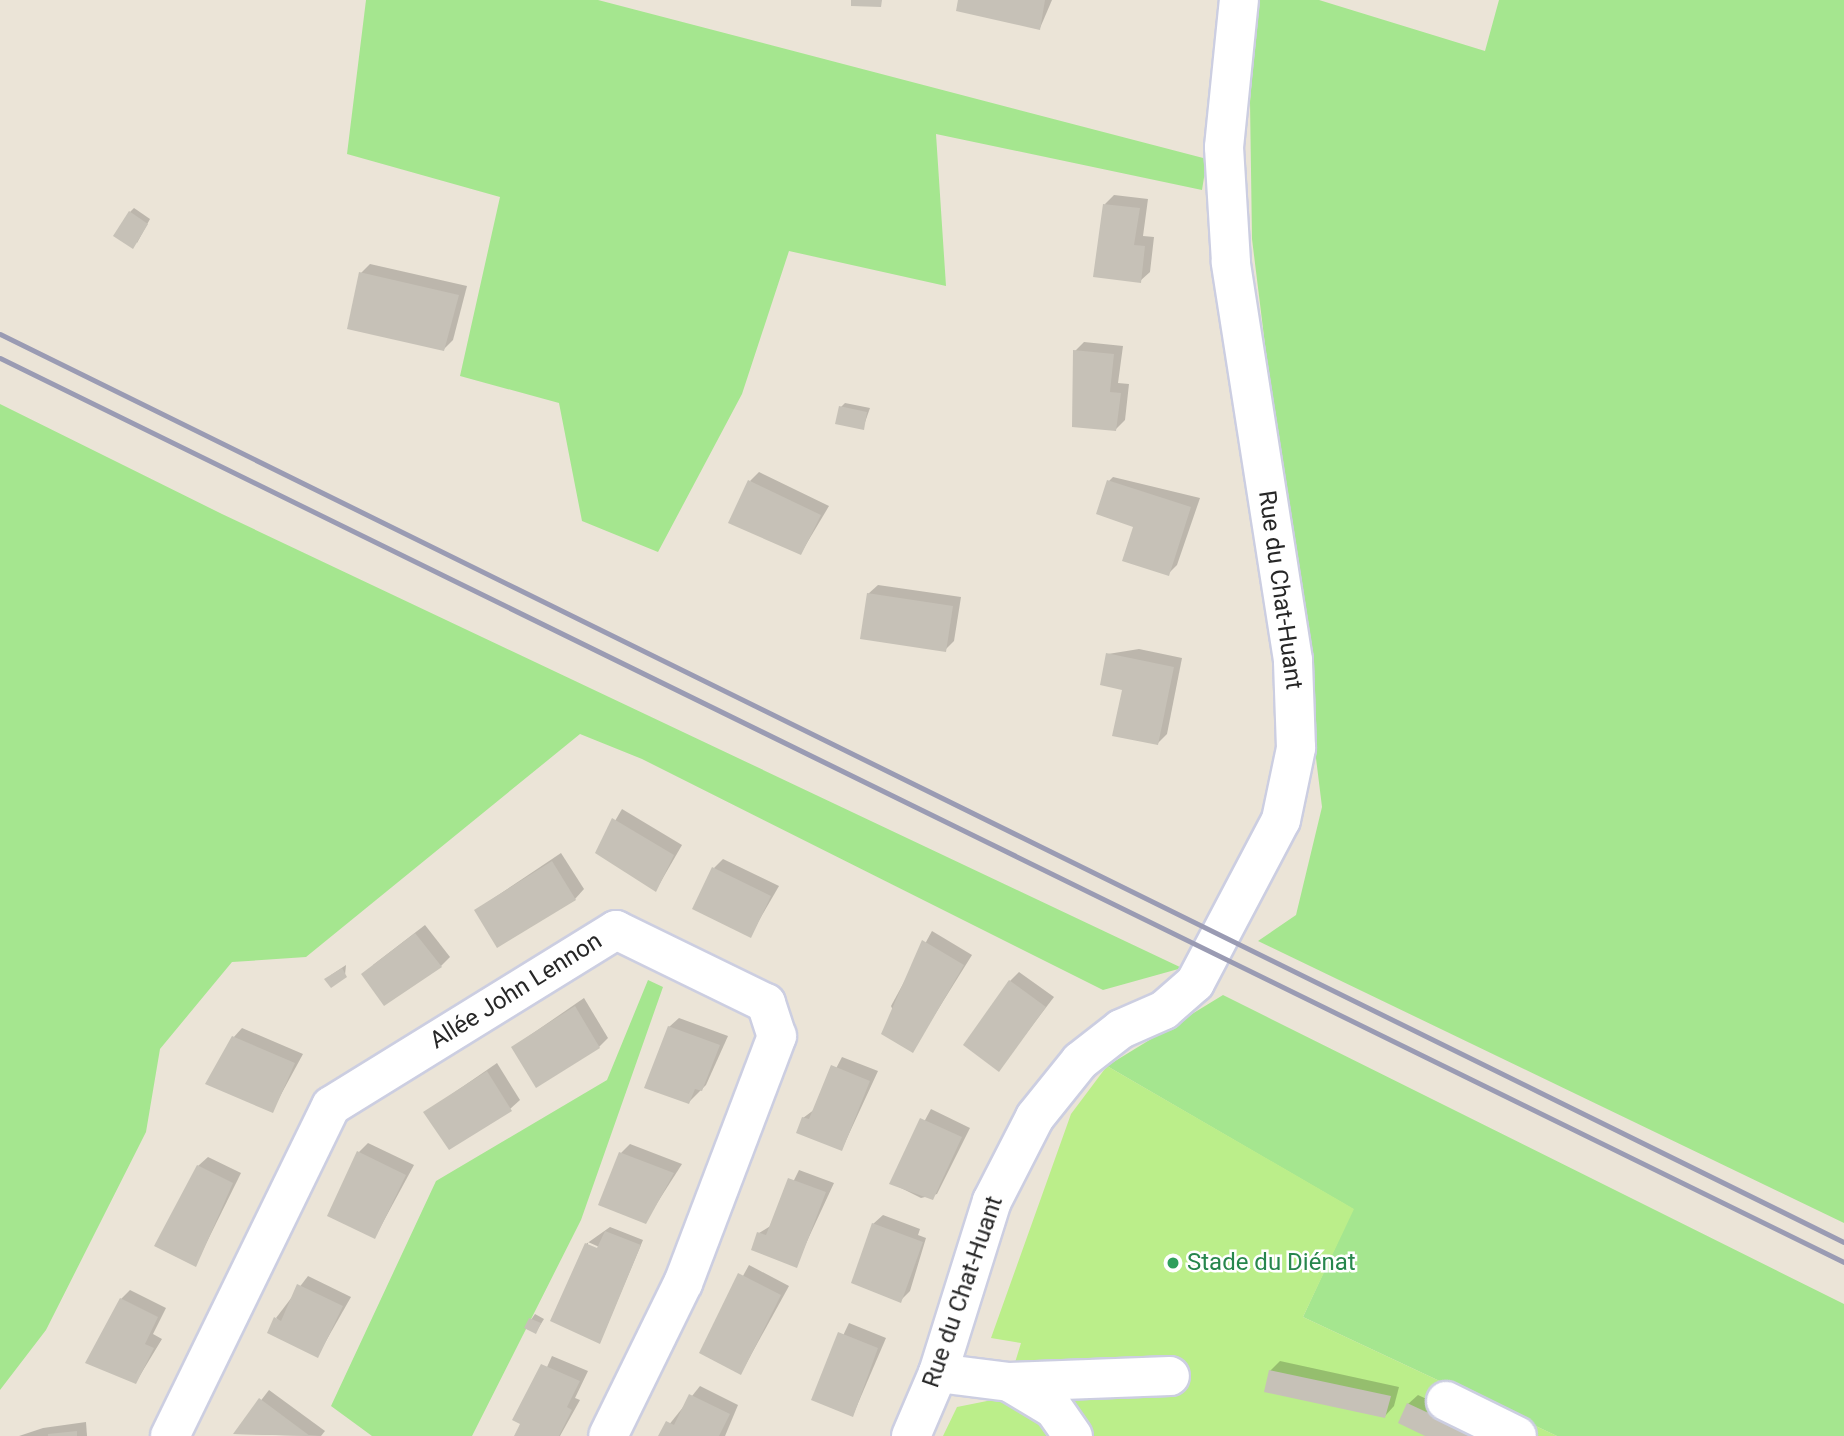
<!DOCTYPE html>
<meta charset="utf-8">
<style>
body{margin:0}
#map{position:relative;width:1844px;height:1436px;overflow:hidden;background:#ebe4d7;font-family:Roboto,sans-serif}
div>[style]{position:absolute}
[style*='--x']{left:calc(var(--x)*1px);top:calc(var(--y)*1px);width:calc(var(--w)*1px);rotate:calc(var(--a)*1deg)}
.green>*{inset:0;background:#a5e68f}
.pitch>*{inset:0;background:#bbee8a}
.shadow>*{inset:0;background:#0003}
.building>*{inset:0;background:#c6c1b7}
.roads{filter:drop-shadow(2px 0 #cccee1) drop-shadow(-2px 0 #cccee1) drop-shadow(0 2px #cccee1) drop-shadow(0 -2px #cccee1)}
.minor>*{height:38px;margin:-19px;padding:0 19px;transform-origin:19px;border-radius:19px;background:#fff}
.rail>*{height:5px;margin:-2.5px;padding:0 2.5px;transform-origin:2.5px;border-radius:2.5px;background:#9a9bb3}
.dots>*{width:19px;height:19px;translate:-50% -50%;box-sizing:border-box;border:4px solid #fff;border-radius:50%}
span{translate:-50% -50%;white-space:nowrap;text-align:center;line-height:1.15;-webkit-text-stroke:5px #fff;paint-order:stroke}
.street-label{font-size:24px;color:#272727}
.leisure-label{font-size:24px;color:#27864d}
.left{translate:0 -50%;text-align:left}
</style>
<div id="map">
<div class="green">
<i style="clip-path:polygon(366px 0,598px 0,1207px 159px,1202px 190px,936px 134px,946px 286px,789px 251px,742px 394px,658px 552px,582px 521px,559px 403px,460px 376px,500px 197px,347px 154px)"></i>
<i style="clip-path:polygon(1258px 0,1319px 0,1485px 51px,1499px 0,1844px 0,1844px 1223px,1258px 941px,1296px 915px,1322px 807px,1252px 239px,1250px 102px)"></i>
<i style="clip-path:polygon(0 404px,222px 514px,1182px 968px,1103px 990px,642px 759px,580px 734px,306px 957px,232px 962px,160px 1049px,146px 1132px,46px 1330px,0 1390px)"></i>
<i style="clip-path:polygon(648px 980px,663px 987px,581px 1220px,472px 1436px,372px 1436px,331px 1406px,436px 1181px,607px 1080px)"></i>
<i style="clip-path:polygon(1223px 995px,1844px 1304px,1844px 1436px,1557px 1436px,1303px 1317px,1353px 1209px,1107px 1066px)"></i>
</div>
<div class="pitch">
<i style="clip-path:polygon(1107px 1066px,1354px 1209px,1303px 1317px,1557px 1436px,943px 1436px,957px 1407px,1002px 1398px,1009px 1382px,1021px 1343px,991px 1338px,1071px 1114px)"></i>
</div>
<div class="shadow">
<i style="clip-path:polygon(960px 0,1052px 0,1040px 28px)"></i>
<i style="clip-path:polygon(1114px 195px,1148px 199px,1143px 236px,1154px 237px,1150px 272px,1140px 281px,1105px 204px)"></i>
<i style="clip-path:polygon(134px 208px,150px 219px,137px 243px,130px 212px)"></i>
<i style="clip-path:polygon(370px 264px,467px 286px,453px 340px,444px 349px,361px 273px)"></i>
<i style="clip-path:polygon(1084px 342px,1123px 346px,1118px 383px,1129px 384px,1125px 420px,1115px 430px,1075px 351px)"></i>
<i style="clip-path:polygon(845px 403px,870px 408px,863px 428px,841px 407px)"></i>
<i style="clip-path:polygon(759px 472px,829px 506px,801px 553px,750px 481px)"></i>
<i style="clip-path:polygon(1113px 477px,1200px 498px,1177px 565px,1168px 574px,1109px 481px)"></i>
<i style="clip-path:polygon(878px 585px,961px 597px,954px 641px,945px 650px,868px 594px)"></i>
<i style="clip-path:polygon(1139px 649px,1182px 658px,1167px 734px,1158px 743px,1108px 654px)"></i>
<i style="clip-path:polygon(622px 809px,682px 845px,656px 890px,597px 852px)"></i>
<i style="clip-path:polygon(561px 853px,584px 889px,575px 899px,476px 910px)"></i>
<i style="clip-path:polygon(723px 859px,779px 886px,750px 936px,714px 868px)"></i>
<i style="clip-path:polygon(425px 925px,450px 957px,441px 966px,373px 965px)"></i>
<i style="clip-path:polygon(932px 931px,972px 955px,912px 1051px,891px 1006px)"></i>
<i style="clip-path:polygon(346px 965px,345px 975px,331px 975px)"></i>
<i style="clip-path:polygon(1019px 972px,1054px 997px,999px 1069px,1010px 981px)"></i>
<i style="clip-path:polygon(584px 998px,608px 1038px,599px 1047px,513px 1047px)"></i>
<i style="clip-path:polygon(679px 1018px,728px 1036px,706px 1085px,689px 1102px,669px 1027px)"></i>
<i style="clip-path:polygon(242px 1028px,303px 1054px,272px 1111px,233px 1038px)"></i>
<i style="clip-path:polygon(842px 1057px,878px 1071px,842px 1149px,803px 1118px,815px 1109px)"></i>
<i style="clip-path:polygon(497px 1063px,520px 1100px,510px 1109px,426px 1112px)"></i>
<i style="clip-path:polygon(931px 1109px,970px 1128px,937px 1194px,921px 1198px,891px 1183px)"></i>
<i style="clip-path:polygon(368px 1143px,414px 1165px,375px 1237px,359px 1152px)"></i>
<i style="clip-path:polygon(630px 1144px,682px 1164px,645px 1222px,621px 1153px)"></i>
<i style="clip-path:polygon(208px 1157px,241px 1173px,196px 1264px,198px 1166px)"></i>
<i style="clip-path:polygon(799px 1170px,834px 1183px,796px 1265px,759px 1233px,772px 1225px)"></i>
<i style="clip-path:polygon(883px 1215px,920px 1229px,918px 1235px,926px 1238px,910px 1291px,901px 1300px,873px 1224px)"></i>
<i style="clip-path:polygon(evenodd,610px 1227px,643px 1240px,600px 1342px,586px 1244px,610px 1227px,588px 1242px,606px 1250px,605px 1253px,588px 1246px,588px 1242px)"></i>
<i style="clip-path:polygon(749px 1265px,789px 1286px,741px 1373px,701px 1352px)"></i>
<i style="clip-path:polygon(308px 1276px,351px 1297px,318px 1355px,276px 1318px)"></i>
<i style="clip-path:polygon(130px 1290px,166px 1308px,153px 1334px,162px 1339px,136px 1382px,121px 1299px)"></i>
<i style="clip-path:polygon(535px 1314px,544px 1319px,536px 1332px,526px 1327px)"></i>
<i style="clip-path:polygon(849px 1323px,886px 1338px,853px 1415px,813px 1399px)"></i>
<i style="clip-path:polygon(552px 1356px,588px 1371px,575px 1398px,580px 1400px,560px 1436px,516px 1436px)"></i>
<i style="clip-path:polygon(1280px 1361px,1399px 1387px,1394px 1406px,1385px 1416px,1270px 1371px)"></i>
<i style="clip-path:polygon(700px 1386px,738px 1405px,725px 1436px,660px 1436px)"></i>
<i style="clip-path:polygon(269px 1390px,325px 1431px,321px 1436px,235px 1434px)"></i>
<i style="clip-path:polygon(1418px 1395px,1506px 1436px,1429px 1436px,1408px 1404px)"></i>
<i style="clip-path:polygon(86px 1422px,87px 1436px,19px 1436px,43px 1428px)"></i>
</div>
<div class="building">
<i style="clip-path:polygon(851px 0,882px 0,881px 7px,851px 6px)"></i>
<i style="clip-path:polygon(958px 0,1045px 0,1040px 30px,956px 11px)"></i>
<i style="clip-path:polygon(1103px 204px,1140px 208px,1134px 245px,1145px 246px,1141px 283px,1093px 277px)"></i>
<i style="clip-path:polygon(129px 211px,148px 224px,133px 249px,113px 236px)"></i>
<i style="clip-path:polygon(359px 272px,459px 295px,444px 351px,347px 329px)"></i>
<i style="clip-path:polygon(1073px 350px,1114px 354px,1110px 392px,1121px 393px,1116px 431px,1072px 427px)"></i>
<i style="clip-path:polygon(839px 406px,867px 412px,864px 430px,835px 424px)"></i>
<i style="clip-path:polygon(748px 480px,821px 515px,801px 555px,728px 523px)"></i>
<i style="clip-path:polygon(1107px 480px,1191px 507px,1169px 576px,1122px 561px,1133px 527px,1096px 514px)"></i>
<i style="clip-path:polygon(867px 593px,953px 606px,946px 652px,860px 639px)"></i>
<i style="clip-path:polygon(1106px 653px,1174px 667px,1158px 745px,1112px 736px,1122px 690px,1100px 685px)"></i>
<i style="clip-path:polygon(612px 818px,674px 855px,656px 892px,595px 853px)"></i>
<i style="clip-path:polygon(552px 861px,576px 900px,497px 948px,474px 910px)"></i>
<i style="clip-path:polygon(712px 867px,771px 896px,751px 938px,692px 909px)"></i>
<i style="clip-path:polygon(415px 933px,442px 967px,384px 1006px,361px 974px)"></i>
<i style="clip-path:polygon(922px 940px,964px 965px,913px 1053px,881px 1034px)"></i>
<i style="clip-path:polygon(342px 968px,347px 977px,331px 988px,324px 979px)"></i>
<i style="clip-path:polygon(1009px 980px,1046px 1007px,999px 1072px,963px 1045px)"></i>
<i style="clip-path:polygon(575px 1006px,600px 1048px,536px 1088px,511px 1047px)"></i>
<i style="clip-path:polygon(668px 1026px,720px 1045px,702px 1091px,695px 1089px,689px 1104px,644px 1088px)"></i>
<i style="clip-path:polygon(232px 1036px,295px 1063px,273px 1113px,205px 1084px)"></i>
<i style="clip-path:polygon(831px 1065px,870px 1081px,842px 1151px,796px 1133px,802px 1117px,809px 1119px)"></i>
<i style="clip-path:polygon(487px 1071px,512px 1111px,449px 1150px,423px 1112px)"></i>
<i style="clip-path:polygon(920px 1118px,962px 1137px,933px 1200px,889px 1184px)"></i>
<i style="clip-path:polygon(357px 1151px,406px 1175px,375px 1239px,327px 1216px)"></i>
<i style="clip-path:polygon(619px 1152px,674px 1173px,646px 1224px,598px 1205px)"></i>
<i style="clip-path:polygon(197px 1165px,233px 1183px,196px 1267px,154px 1246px)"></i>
<i style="clip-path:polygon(788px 1178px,826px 1192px,797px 1268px,751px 1250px,757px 1232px,766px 1235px)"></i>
<i style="clip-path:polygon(872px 1223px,923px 1242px,901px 1303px,851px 1283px)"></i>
<i style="clip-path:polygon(605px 1231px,641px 1245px,600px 1344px,550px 1321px,585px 1243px,597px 1248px)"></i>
<i style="clip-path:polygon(738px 1273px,781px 1295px,741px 1375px,699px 1353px)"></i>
<i style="clip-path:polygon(297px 1284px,343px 1306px,318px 1358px,267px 1333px,274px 1317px,281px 1321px)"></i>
<i style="clip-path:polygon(120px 1298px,158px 1317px,145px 1344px,154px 1348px,136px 1384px,85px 1363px)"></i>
<i style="clip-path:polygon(529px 1318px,541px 1323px,536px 1334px,524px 1328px)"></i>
<i style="clip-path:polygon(838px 1332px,878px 1348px,853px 1417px,811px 1400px)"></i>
<i style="clip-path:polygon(541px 1364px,580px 1381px,567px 1407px,572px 1410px,559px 1436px,514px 1436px,520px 1424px,512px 1420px)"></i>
<i style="clip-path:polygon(1269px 1370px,1391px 1396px,1385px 1418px,1264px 1392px)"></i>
<i style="clip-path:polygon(689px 1394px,730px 1414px,719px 1436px,658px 1436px,666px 1421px,674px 1425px)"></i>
<i style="clip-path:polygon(259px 1398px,310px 1436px,233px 1434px)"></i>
<i style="clip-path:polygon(1407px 1403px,1478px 1436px,1425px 1436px,1398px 1423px)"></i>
<i style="clip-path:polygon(77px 1431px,77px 1436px,48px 1436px,48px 1434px)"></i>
</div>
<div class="roads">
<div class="minor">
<i style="--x:938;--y:1373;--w:72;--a:7.2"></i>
<i style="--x:1009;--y:1382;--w:52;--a:31"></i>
<i style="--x:1054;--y:1409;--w:33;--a:55"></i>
<i style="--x:1009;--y:1382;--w:161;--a:-2.1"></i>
<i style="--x:1446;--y:1401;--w:79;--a:26.2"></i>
<i style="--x:170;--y:1436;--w:367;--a:-64"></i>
<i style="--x:331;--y:1106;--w:335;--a:-31.7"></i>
<i style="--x:616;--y:930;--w:167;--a:26"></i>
<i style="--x:766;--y:1003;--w:35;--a:72"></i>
<i style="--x:777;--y:1036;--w:264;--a:110.8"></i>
<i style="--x:683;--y:1283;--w:170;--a:116.1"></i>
<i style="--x:911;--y:1436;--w:69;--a:-66.8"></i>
<i style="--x:938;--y:1373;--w:180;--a:-72.6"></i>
<i style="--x:992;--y:1201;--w:94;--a:-62.9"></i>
<i style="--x:1035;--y:1117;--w:72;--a:-51.2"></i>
<i style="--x:1080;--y:1061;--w:52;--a:-38"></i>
<i style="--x:1121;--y:1029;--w:47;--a:-23.8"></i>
<i style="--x:1164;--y:1010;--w:41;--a:-41.1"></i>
<i style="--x:1195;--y:983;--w:184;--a:-62.2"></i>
<i style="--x:1281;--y:820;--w:74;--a:-78.2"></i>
<i style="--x:1296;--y:748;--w:88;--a:-92"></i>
<i style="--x:1293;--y:660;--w:403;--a:-98.9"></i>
<i style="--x:1231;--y:262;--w:115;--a:-93.5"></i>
<i style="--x:1224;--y:147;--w:148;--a:-84.2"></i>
</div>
</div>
<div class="rail">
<i style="--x:0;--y:334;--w:2055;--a:26.22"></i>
<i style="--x:0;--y:358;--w:2054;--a:26.12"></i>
</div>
<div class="dots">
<i style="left:1173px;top:1263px;background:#2e9e5b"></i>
</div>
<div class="street-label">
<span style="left:1280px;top:590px;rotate:82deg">Rue du Chat-Huant</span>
<span style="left:516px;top:991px;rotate:-32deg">Allée John Lennon</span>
<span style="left:963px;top:1292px;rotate:-71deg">Rue du Chat-Huant</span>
</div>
<div class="leisure-label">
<span class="left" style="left:1187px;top:1263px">Stade du Diénat</span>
</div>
</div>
